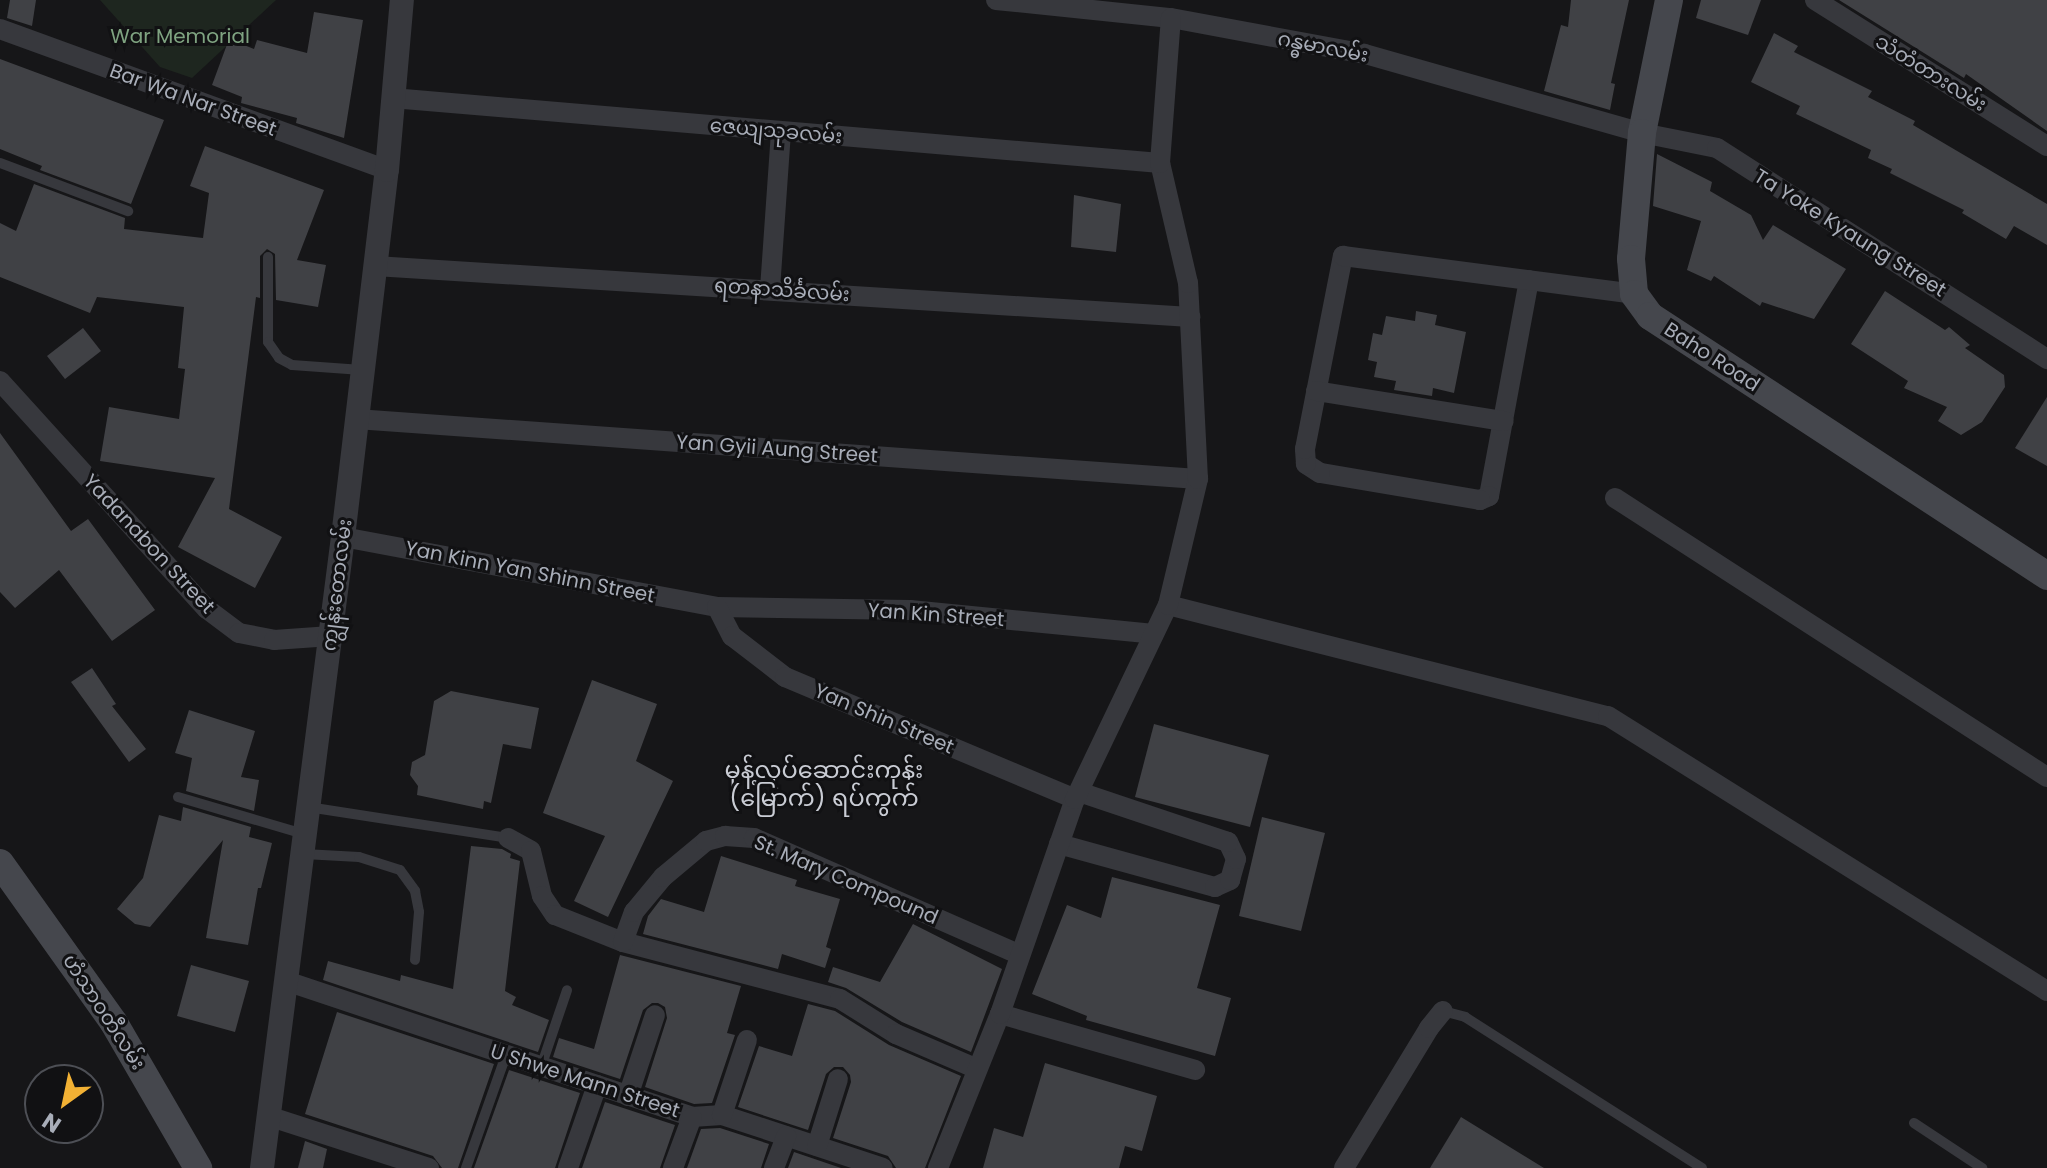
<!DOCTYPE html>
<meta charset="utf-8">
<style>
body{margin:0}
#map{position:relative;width:2047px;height:1168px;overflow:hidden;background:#161618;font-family:Poppins,"Noto Sans Myanmar",sans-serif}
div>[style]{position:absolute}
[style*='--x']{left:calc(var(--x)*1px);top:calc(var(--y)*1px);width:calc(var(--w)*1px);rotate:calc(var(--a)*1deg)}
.green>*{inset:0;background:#1e261f}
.building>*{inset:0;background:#404145}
.service>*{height:10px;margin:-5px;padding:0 5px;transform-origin:5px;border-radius:5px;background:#37383d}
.minor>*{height:20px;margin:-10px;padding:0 10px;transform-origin:10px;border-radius:10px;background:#37383d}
.tertiary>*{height:24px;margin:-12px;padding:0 12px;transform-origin:12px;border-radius:12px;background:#37383d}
.secondary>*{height:28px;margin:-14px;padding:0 14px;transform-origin:14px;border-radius:14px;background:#45474d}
span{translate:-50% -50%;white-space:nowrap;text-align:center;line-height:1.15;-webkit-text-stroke:6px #111113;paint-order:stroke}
.park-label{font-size:20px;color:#7fa381}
.street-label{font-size:20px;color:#a8adb8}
.quarter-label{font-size:24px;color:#c9ccd4}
.north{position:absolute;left:24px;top:1064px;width:80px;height:80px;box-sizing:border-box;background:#111113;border:2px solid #4d4f55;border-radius:50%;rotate:213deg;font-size:22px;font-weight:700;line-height:32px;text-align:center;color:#a8adb8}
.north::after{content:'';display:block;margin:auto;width:28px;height:36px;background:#f2b134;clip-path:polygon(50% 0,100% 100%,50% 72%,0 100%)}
</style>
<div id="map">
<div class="green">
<i style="clip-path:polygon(100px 0,276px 0,192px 78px,160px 67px)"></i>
</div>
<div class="building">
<i style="clip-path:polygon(10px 0,36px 0,32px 26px,7px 18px)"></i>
<i style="clip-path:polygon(1571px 0,1629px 0,1611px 83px,1615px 84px,1610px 110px,1544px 91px,1561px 25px,1568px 27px)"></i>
<i style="clip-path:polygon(1701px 0,1761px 0,1748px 35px,1696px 18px)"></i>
<i style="clip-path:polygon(1839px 0,2047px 0,2047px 131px,1966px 74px,1964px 78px)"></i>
<i style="clip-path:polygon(314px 12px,363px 20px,344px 138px,296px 123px,297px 118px,241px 103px,242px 97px,212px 85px,229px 39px,254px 49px,257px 40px,307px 53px)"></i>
<i style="clip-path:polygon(1774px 33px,1798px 46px,1794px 52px,1872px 91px,1868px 97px,1915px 121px,1913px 125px,2047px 204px,2047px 245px,2014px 226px,2006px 239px,1962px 213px,1964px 210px,1890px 173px,1892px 169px,1868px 158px,1871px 150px,1796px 114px,1800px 106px,1751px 82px)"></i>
<i style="clip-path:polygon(0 59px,164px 120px,131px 204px,40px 170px,42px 166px,0 149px)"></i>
<i style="clip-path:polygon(205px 146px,324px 190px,297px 260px,326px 265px,318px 307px,276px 300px,275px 254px,267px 249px,260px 256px,260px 298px,256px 297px,229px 509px,282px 537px,255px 588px,178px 547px,215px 478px,100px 461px,109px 407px,179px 419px,185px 369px,178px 368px,184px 307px,97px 297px,90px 313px,0 277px,0 223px,16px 231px,34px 184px,125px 218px,124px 229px,203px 238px,209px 193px,190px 186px)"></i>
<i style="clip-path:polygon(1657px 154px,1712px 182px,1710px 191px,1751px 215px,1763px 240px,1773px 225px,1846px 269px,1814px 319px,1762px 302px,1760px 306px,1714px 276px,1711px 281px,1687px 270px,1701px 221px,1653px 206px)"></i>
<i style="clip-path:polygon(1074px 195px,1121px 204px,1116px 252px,1071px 247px)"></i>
<i style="clip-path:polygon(1885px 291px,1945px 330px,1949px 327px,1970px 345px,1965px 348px,2004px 375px,2005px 387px,1982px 422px,1961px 435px,1938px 421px,1947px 407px,1904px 388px,1908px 381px,1851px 344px)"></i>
<i style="clip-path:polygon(1416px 311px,1437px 315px,1435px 325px,1466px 332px,1454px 393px,1433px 388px,1432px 396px,1394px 390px,1396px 381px,1374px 377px,1377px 362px,1368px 360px,1373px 333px,1382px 335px,1386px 316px,1415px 321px)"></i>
<i style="clip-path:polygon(83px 328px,101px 351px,65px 379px,47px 356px)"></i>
<i style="clip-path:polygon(2047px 397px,2047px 466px,2015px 448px)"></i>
<i style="clip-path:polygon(0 433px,71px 531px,88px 519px,155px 610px,112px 641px,59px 570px,15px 608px,0 592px)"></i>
<i style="clip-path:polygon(92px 668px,116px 704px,112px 706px,146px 749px,129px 762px,71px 682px)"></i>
<i style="clip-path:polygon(592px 680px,657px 704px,636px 761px,673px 781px,608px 917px,574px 901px,605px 836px,543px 813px)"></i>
<i style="clip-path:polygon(451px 691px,539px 708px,531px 749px,503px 744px,491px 803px,484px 801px,483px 809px,417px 795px,418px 786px,410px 775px,412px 762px,425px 755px,434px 701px)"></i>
<i style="clip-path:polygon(189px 710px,255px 731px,241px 777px,259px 780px,254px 811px,186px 791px,192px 758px,175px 753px)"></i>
<i style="clip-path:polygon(1154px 724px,1269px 755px,1250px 827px,1135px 797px)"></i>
<i style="clip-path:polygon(183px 807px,251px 827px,249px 837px,272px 843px,261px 888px,258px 888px,248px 945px,206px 938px,223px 840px,150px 927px,135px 924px,117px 909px,143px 878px,159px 815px,181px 821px)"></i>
<i style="clip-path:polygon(1262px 817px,1325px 833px,1301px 931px,1239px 916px)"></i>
<i style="clip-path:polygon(471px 846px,502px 849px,511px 854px,510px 858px,520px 861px,505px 991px,516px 997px,512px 1005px,549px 1020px,538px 1052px,323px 980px,328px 961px,400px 981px,401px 975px,453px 989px)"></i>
<i style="clip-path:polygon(721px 856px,797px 880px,795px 886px,840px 899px,826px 947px,831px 949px,825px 968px,782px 954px,778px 969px,643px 934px,648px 916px,661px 899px,704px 912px)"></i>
<i style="clip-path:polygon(1112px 877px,1220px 905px,1197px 988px,1231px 998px,1215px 1056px,1086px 1020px,1087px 1016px,1032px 994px,1067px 905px,1101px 918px)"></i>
<i style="clip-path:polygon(913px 924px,1002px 969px,971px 1052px,902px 1022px,846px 988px,828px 982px,833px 967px,880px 982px)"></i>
<i style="clip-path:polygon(620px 955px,741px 986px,727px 1033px,735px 1035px,712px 1103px,694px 1104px,645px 1087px,667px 1018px,665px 1007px,658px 1003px,652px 1003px,643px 1010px,620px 1079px,553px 1057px,559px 1038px,594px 1049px)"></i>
<i style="clip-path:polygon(191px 965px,249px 981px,235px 1032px,177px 1016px)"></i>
<i style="clip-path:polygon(808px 1004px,835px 1011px,889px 1045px,961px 1076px,925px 1168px,896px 1168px,888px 1156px,833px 1138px,851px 1082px,850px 1075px,843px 1067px,834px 1067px,826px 1074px,808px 1130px,738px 1107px,759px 1046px,792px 1056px)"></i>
<i style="clip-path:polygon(337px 1012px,494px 1064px,458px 1168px,442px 1168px,433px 1156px,305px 1114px)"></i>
<i style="clip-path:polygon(1045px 1063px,1157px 1096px,1142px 1151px,1125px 1146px,1119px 1168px,983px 1168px,994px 1128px,1023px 1137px)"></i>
<i style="clip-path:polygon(509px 1070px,580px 1093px,555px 1168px,474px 1168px)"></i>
<i style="clip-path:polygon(605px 1102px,675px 1125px,660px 1168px,582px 1168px)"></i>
<i style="clip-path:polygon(1461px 1117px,1544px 1168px,1430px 1168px)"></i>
<i style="clip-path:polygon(720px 1128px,769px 1144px,761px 1168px,687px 1168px,701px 1129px)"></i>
<i style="clip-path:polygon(305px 1141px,327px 1149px,323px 1168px,298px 1168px)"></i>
<i style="clip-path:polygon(794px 1152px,841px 1168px,788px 1168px)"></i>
</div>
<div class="service">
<i style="--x:0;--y:163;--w:137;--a:20.6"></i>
<i style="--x:268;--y:257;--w:85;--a:90"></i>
<i style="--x:268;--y:342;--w:19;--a:55"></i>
<i style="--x:279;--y:358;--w:15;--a:28"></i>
<i style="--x:292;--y:365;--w:70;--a:4.1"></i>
<i style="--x:178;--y:797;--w:131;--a:16.4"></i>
<i style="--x:308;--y:807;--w:202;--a:8.8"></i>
<i style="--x:304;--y:854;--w:55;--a:3.1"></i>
<i style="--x:359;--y:857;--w:43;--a:17.6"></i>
<i style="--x:400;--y:870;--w:26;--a:54"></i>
<i style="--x:415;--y:891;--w:21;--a:79"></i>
<i style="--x:419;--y:912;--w:48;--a:94.8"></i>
<i style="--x:1443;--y:1011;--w:23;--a:15"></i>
<i style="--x:1465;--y:1017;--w:281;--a:32.5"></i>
<i style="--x:541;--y:1067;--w:81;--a:-71.3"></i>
<i style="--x:1914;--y:1123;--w:82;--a:33.5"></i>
<i style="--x:466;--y:1168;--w:120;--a:-70.5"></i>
</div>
<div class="minor">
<i style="--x:996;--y:0;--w:176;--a:5.9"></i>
<i style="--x:1171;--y:18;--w:197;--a:10.5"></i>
<i style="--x:1365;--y:54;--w:288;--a:15.9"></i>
<i style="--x:1642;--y:133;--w:76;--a:11.3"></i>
<i style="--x:1717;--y:148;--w:392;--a:32.6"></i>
<i style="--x:1815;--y:0;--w:274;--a:32.2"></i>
<i style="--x:0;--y:29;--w:412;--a:20"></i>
<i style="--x:392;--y:98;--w:771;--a:4.84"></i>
<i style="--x:375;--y:266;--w:817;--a:3.58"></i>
<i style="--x:1529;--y:280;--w:220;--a:100.5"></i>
<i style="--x:1489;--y:496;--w:10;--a:156"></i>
<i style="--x:1480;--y:500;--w:162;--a:-170.4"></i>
<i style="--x:1320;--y:473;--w:17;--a:-147"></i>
<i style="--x:1306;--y:464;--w:15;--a:-94"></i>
<i style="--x:1305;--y:449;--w:197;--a:-78.9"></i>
<i style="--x:1343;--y:256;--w:293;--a:7.4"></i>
<i style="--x:770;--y:289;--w:158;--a:-86"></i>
<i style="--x:0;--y:381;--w:308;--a:47.8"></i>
<i style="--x:207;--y:609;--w:40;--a:37"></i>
<i style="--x:239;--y:633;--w:36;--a:11"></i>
<i style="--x:274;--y:640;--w:57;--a:-4"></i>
<i style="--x:1316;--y:391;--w:190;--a:9.1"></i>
<i style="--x:356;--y:419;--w:844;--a:4.08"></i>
<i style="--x:1615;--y:498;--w:514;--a:32.86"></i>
<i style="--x:343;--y:537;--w:380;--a:10.6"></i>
<i style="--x:717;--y:607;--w:193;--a:0.9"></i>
<i style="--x:910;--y:610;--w:245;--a:5.6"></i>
<i style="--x:1168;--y:605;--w:454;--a:14.2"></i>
<i style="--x:1608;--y:716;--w:518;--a:32.06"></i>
<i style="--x:717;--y:607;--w:33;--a:63"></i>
<i style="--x:732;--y:636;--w:67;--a:37.7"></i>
<i style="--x:785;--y:677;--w:315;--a:22.8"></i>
<i style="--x:508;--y:838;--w:26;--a:29"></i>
<i style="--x:531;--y:851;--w:46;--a:76.3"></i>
<i style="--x:542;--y:896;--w:23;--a:56"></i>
<i style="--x:555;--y:915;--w:73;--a:21.7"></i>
<i style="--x:623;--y:942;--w:224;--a:14.7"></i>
<i style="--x:840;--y:999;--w:66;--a:32"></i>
<i style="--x:896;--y:1034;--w:86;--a:23.3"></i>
<i style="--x:1059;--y:844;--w:162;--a:15.4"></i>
<i style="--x:1215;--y:887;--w:17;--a:-25"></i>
<i style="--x:1230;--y:880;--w:22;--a:-74"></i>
<i style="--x:1236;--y:859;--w:19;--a:-115"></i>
<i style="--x:1228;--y:842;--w:157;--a:-161.4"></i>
<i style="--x:623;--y:942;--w:32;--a:-70"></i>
<i style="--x:634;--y:912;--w:45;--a:-50.4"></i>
<i style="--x:663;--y:877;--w:56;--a:-39.9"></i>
<i style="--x:706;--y:841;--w:20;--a:-15"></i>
<i style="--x:725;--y:836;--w:29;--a:4"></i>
<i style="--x:754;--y:838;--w:288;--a:23.7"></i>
<i style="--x:289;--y:982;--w:425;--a:18.5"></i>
<i style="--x:692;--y:1117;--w:30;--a:-4"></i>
<i style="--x:722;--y:1115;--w:169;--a:18.2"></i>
<i style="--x:1000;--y:1014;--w:203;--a:16"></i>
<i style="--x:628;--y:1096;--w:85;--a:-71.6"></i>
<i style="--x:722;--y:1115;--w:79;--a:-71.6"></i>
<i style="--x:271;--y:1117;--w:166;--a:17.9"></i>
<i style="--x:817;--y:1146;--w:70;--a:-72.6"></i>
<i style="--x:568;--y:1168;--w:88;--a:-70.7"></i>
<i style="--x:673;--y:1168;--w:54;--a:-69.6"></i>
<i style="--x:774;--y:1168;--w:34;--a:-69"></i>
<i style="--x:938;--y:1168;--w:166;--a:-68.1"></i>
<i style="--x:1000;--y:1014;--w:228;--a:-70.8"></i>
<i style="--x:1075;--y:799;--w:215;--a:-64.4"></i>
<i style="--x:1168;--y:605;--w:130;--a:-76.6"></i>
<i style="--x:1198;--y:479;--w:196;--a:-92.9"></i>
<i style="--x:1188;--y:283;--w:123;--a:-103.1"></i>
<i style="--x:1160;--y:163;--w:145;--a:-85.7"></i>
<i style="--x:1344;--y:1168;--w:164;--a:-58.7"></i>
<i style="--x:1429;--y:1028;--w:22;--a:-51"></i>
</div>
<div class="tertiary">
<i style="--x:262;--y:1168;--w:636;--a:-82.69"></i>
<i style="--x:343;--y:537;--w:370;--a:-83.2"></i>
<i style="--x:387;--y:170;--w:171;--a:-85"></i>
</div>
<div class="secondary">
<i style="--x:1669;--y:0;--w:136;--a:101.5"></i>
<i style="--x:1642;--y:133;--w:126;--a:95"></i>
<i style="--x:1631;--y:259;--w:35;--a:85"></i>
<i style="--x:1634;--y:294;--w:27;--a:54"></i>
<i style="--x:1650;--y:316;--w:475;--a:33.2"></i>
<i style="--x:0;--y:863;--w:196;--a:54.5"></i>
<i style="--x:114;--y:1023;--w:168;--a:59.9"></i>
</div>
<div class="park-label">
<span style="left:180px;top:36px">War Memorial</span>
</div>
<div class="street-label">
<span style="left:1323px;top:47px;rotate:11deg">ဂန္ဓမာလမ်း</span>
<span style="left:1931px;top:73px;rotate:32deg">သံတံတားလမ်း</span>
<span style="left:193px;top:100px;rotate:20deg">Bar Wa Nar Street</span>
<span style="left:776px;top:131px;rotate:5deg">ဇေယျသုခလမ်း</span>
<span style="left:1850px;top:233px;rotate:32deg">Ta Yoke Kyaung Street</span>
<span style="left:782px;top:290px;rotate:4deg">ရတနာသိင်္ခလမ်း</span>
<span style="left:1712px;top:357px;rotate:33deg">Baho Road</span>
<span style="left:777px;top:449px;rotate:4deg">Yan Gyii Aung Street</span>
<span style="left:149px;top:544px;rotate:47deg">Yadanabon Street</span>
<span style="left:530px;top:572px;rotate:11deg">Yan Kinn Yan Shinn Street</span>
<span style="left:337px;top:585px;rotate:-83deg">ကျွန်းတောလမ်း</span>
<span style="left:936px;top:615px;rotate:4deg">Yan Kin Street</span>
<span style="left:884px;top:719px;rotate:23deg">Yan Shin Street</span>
<span style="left:846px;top:880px;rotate:23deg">St. Mary Compound</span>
<span style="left:104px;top:1012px;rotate:57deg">ဟံသာဝတီလမ်း</span>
<span style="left:585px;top:1081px;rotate:18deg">U Shwe Mann Street</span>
</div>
<div class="quarter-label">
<span style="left:824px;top:784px">မုန့်လုပ်ဆောင်းကုန်း<br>(မြောက်) ရပ်ကွက်</span>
</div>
<div class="north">N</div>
</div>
